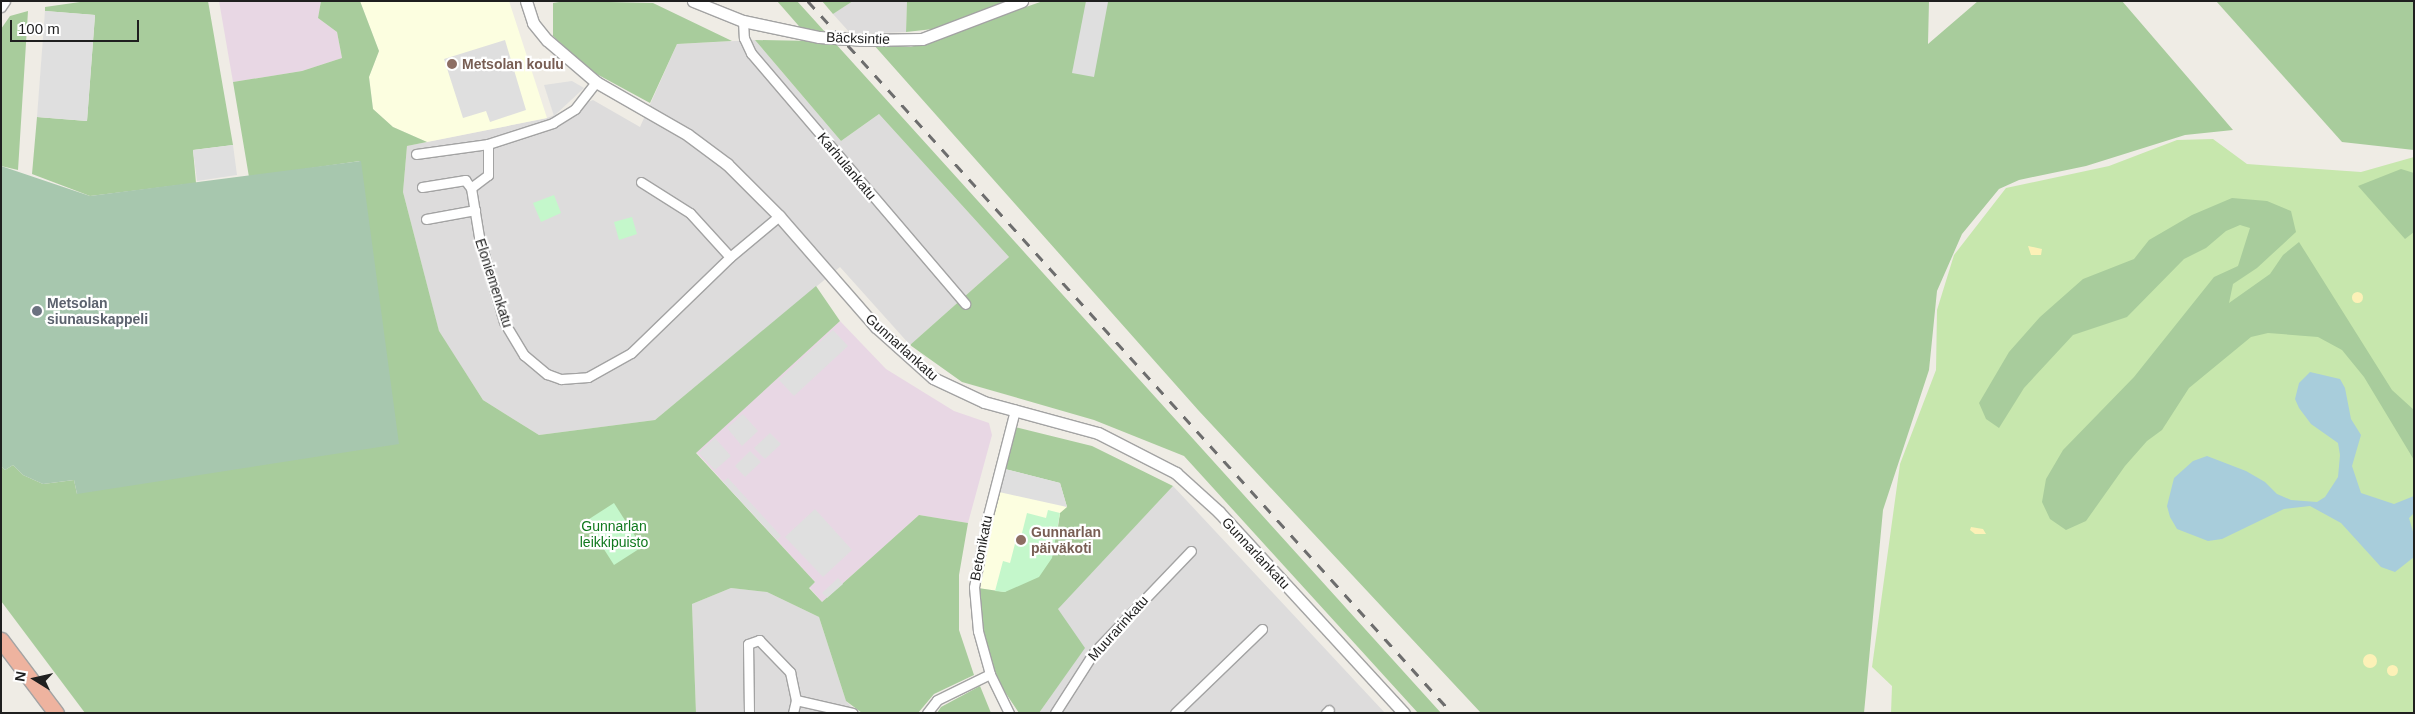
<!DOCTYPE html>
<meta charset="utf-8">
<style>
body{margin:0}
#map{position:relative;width:2415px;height:714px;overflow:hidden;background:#efece5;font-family:Arial,sans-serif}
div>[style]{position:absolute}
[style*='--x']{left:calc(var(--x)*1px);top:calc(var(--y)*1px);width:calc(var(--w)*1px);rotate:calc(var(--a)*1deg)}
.residential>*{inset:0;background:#dddcdc}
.industrial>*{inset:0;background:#e8d7e4}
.education>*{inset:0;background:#fcfee0}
.grass>*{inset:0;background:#c7e7ad}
.forest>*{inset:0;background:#a8cc9c}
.sand>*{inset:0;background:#fcf1b7}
.round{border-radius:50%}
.cemetery>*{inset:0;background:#a7c7ae}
.park>*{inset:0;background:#c4f7cb}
.parking>*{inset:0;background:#dfdfdf}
.water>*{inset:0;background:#a8cddb}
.roads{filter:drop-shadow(1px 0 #a3a3a3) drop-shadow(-1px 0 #a3a3a3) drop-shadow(0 1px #a3a3a3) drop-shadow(0 -1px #a3a3a3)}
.minor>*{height:9px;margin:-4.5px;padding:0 4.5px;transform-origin:4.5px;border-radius:4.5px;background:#fff}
.tertiary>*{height:11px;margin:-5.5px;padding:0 5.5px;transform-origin:5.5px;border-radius:5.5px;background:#fff}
.trunk>*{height:15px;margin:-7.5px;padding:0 7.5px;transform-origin:7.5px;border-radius:7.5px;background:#eeb39f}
.rail>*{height:2.5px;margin-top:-1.25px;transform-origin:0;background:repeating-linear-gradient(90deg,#6d6d6d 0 10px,transparent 0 20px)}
.dots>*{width:14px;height:14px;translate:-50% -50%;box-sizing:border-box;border:2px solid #fff;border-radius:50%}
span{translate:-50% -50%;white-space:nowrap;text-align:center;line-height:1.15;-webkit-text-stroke:4.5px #fff;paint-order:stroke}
.street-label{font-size:14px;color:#1f1f1f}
.education-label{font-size:14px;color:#785e54;font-weight:700}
.left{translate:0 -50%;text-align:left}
.worship-label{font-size:14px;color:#5b616d;font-weight:700}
.park-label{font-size:14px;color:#10791e}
.frame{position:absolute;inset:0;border:2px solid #1f1f1f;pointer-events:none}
.north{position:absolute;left:10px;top:654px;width:50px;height:50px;-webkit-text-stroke:4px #fff;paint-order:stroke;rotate:280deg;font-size:14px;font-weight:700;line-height:20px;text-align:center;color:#1f1f1f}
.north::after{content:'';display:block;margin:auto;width:18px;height:22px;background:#1f1f1f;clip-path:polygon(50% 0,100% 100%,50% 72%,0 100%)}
.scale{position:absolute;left:10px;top:20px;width:129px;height:22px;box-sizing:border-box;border:2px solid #1f1f1f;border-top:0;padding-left:6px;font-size:15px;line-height:18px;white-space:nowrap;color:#1f1f1f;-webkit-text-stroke:4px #fff;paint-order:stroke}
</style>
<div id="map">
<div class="residential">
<i style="clip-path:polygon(853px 1px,907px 1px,906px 32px,851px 34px,833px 14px)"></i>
<i style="clip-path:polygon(755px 40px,841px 141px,879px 114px,1009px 257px,910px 345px,840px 267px,655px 420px,539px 435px,483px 400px,439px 332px,403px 192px,407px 146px,547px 118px,593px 100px,640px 127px,677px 44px)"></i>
<i style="clip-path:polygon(1173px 486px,1385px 713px,1039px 713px,1084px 648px,1057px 609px)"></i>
<i style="clip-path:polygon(731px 588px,767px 592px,819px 617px,846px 701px,858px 713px,696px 713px,692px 604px)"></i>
</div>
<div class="industrial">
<i style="clip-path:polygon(219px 1px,321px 1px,318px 18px,337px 32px,342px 58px,302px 71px,233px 82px)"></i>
<i style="clip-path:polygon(840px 321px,886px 369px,954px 411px,989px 423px,992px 435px,968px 523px,919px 515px,822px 602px,809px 587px,815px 582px,696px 452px)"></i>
</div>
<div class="education">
<i style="clip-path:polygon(360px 1px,509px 1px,547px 118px,427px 142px,393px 127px,373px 109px,369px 77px,379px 51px)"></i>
<i style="clip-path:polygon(1005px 469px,1067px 507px,1005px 592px,978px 588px,983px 554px)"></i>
</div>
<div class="grass">
<i style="clip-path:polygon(2213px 139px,2247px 164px,2361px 172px,2414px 157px,2414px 713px,1891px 713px,1892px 686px,1872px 667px,1900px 464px,1936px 370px,1937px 310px,1954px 255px,2006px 188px,2109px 166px,2177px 140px)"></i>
</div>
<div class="forest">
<i style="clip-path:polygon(87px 1px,208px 1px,233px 145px,193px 150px,196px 183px,90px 196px,32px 174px,37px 117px,87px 121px,95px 15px,45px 11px,45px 7px)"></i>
<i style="clip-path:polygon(321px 1px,360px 1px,379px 51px,369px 77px,373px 109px,393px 127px,427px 142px,407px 146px,403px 192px,439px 331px,483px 400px,539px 435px,655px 420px,816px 286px,840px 321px,696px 453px,815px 582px,809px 588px,822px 602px,919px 515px,968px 523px,959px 575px,959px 630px,974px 675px,934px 694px,918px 713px,862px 713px,846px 701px,819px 617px,767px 592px,731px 588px,692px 604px,696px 713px,85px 713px,1px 601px,1px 466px,5px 470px,13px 465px,23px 475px,43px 484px,74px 480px,77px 494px,360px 161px,249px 177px,233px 82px,302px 71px,342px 58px,337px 32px,318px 18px)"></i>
<i style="clip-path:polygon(565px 1px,653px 3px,732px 41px,677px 44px,650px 103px,591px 71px,553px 36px,553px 3px)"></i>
<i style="clip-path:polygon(777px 1px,797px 1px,1441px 713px,1418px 713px,1184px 456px,1094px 420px,962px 382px,910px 345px,1009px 257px,879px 114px,841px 141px,755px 40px,812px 41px)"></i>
<i style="clip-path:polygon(822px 1px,853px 1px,833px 14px)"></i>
<i style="clip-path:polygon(907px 1px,1007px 1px,933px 29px,906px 32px)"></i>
<i style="clip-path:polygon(1043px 1px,1929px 1px,1928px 44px,1978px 1px,2122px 1px,2233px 130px,2185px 135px,2086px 166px,2019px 180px,1999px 189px,1962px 234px,1937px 291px,1929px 370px,1883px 510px,1864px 713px,1481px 713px,1199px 411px,873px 44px,911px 47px)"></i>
<i style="clip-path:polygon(2216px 1px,2414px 1px,2414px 150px,2342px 142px)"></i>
<i style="clip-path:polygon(28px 11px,18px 170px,1px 166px,1px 29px,10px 16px)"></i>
<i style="clip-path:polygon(2401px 169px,2414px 173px,2414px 232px,2405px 239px,2358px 186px)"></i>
<i style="clip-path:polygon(2232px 198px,2267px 201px,2291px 211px,2296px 232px,2257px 268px,2233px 284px,2229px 303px,2270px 274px,2283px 255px,2299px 242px,2392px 390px,2414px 410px,2414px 460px,2364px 377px,2342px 350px,2318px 337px,2268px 333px,2251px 337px,2189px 388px,2162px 430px,2147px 441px,2125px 466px,2086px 521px,2066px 530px,2050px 519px,2042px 502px,2046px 479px,2063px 450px,2134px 377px,2214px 277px,2238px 266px,2250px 228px,2240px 225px,2226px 231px,2206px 248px,2184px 259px,2127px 317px,2073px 335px,2024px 388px,1999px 428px,1986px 419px,1979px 403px,2009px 352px,2040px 317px,2083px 279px,2134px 259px,2149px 240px,2192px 215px)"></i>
<i style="clip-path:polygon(1015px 427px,1092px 446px,1173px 486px,1058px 609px,1085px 648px,1039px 713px,1019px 713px,997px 680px,984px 637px,978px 588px,1005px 592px,1058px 527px,1060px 513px,1067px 507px,1060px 483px,1005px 469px)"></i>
<i style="clip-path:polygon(980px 686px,991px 713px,937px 713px,941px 707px)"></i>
</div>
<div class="sand">
<i style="clip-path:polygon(2028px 246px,2042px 249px,2041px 255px,2031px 255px)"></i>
<i class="round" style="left:2351.5px;top:291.5px;width:11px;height:11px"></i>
<i style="clip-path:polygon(1971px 527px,1983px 529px,1986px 534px,1975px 534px,1970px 530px)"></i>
<i class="round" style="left:2363px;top:654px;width:14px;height:14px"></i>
<i class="round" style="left:2386.5px;top:664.5px;width:11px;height:11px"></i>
</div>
<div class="cemetery">
<i style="clip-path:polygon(361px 161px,399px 444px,77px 494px,74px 480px,43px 484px,23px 475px,13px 465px,5px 470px,1px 466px,1px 166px,90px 196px)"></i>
</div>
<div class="park">
<i style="clip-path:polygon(554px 195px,561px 213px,541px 222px,533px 203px)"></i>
<i style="clip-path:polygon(632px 217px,637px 234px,619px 240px,614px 222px)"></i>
<i style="clip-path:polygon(614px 503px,642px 547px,614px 565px,586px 521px)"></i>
<i style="clip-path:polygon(1048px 510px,1060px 513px,1052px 558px,1039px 577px,1005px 592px,995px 591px,1003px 561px,1010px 563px,1017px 536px,1021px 537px,1027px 513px,1046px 518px)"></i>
</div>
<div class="parking">
<i style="clip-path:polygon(1086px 1px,1108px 2px,1094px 77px,1072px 73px)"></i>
<i style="clip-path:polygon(45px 11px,95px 15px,87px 121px,37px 117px)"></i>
<i style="clip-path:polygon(505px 40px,526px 110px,490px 122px,486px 111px,463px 118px,444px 59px)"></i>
<i style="clip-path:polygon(572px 81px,584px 88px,554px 116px,544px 85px)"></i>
<i style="clip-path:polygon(233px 145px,237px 175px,197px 181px,193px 150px)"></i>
<i style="clip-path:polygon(833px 330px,848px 346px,794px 396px,779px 380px)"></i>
<i style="clip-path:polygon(743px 414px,758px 431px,742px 446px,727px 428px)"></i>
<i style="clip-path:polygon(770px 433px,781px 444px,765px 459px,754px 448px)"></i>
<i style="clip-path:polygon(715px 438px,731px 456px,715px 470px,699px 453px)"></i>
<i style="clip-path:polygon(750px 451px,761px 462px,745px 477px,735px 466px)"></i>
<i style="clip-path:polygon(1005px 469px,1060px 483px,1067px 507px,999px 492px)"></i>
<i style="clip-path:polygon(728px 478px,781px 536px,777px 540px,723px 482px)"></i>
<i style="clip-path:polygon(815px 509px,852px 550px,823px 577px,785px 537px)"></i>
<i style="clip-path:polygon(838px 578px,843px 584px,827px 598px,822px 593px)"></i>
</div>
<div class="water">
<i style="clip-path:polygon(2310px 372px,2340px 379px,2345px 388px,2351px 419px,2361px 435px,2352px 466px,2361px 493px,2394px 504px,2414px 496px,2414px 513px,2409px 518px,2414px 535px,2414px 557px,2395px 572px,2381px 567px,2341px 523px,2310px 506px,2284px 509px,2222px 539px,2208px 541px,2177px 529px,2170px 517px,2167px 506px,2174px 478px,2193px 461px,2207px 456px,2246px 471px,2265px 482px,2277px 494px,2291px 500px,2317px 502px,2325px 497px,2338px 477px,2340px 455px,2338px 443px,2311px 424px,2299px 408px,2295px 399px,2299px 383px)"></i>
</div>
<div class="roads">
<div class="minor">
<i style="--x:1;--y:7;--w:7;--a:-56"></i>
<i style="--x:743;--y:21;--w:17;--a:87"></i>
<i style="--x:744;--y:38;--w:17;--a:65"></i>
<i style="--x:751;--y:53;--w:330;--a:49.5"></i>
<i style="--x:596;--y:82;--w:34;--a:128"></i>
<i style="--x:575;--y:109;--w:26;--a:148"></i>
<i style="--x:553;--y:123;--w:68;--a:162.1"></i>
<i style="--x:488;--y:144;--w:31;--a:90"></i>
<i style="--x:488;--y:175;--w:21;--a:143"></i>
<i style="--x:471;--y:188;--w:50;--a:80.7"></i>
<i style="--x:479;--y:237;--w:89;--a:73.6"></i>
<i style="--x:504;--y:322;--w:39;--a:59"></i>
<i style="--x:524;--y:355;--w:30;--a:40"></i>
<i style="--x:547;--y:374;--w:15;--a:20"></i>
<i style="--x:561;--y:379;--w:27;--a:-4"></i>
<i style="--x:588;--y:377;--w:49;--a:-29.2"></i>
<i style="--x:631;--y:353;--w:138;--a:-44.1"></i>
<i style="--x:730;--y:257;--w:64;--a:-39.9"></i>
<i style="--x:416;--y:154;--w:73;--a:-7.9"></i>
<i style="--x:641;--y:182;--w:58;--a:32.3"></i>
<i style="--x:690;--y:213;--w:59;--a:47.7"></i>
<i style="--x:422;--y:187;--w:44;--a:-9.2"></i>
<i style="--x:465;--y:180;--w:10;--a:53"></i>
<i style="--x:426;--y:219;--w:50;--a:-10.4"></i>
<i style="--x:796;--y:700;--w:58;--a:12.8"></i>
<i style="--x:749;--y:713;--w:69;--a:-90.8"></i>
<i style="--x:748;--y:644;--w:12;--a:-20"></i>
<i style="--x:759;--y:640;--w:45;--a:45.9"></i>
<i style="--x:790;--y:672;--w:29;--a:78"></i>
<i style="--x:796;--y:700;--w:13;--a:103"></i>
<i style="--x:927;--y:713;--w:16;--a:-52"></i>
<i style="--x:937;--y:700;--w:59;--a:-26.1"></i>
<i style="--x:1009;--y:713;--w:43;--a:-116"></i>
<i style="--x:990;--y:674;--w:45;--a:-105.6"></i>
<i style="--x:978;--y:631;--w:44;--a:-95.2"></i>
<i style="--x:974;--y:587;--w:69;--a:-79.2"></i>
<i style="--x:987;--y:519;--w:113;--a:-75.6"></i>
<i style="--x:1055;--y:713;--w:72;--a:-57.4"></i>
<i style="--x:1094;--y:652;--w:140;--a:-46.2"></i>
<i style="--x:1175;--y:713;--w:121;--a:-44"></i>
<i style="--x:1326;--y:713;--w:4;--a:-45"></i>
</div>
<div class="tertiary">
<i style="--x:526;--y:1;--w:23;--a:72"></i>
<i style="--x:533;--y:23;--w:22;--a:51"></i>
<i style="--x:547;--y:40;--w:65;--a:40.6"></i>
<i style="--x:596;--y:82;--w:106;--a:29.9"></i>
<i style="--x:688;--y:135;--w:49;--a:36.6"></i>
<i style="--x:727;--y:164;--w:74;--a:45"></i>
<i style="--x:779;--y:216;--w:147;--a:48.9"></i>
<i style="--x:876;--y:327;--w:76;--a:41.8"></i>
<i style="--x:933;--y:378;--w:56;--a:25.2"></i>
<i style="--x:984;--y:402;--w:118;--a:15.2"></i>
<i style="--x:1098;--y:433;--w:88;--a:27.1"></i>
<i style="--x:1176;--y:473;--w:58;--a:42.2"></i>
<i style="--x:1219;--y:512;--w:273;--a:47.4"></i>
<i style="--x:693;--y:1;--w:54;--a:21.8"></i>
<i style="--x:743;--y:21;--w:78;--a:11.9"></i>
<i style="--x:819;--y:37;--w:47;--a:3.7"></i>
<i style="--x:866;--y:40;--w:56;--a:-1"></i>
<i style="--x:922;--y:39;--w:107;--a:-20.8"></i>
</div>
<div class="trunk">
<i style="--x:1;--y:640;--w:91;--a:53"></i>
</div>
</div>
<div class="rail">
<i style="--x:808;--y:1;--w:960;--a:47.87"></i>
</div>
<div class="dots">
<i style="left:452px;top:64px;background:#8d6e63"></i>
<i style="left:37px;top:311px;background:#6b7280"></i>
<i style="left:1021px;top:540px;background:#8d6e63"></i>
</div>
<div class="street-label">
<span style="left:858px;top:38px;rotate:2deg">Bäcksintie</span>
<span style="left:847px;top:166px;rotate:50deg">Karhulankatu</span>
<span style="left:494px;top:283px;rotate:72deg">Eloniemenkatu</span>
<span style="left:902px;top:347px;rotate:42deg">Gunnarlankatu</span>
<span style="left:981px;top:548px;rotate:-79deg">Betonikatu</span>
<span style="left:1256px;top:553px;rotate:47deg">Gunnarlankatu</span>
<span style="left:1118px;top:628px;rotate:-48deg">Muurarinkatu</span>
</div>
<div class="education-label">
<span class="left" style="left:462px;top:64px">Metsolan koulu</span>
<span class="left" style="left:1031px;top:540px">Gunnarlan<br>päiväkoti</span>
</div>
<div class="worship-label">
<span class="left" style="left:47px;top:311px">Metsolan<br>siunauskappeli</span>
</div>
<div class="park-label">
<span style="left:614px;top:534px">Gunnarlan<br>leikkipuisto</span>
</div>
<div class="frame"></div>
<div class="north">N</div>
<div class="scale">100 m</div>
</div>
